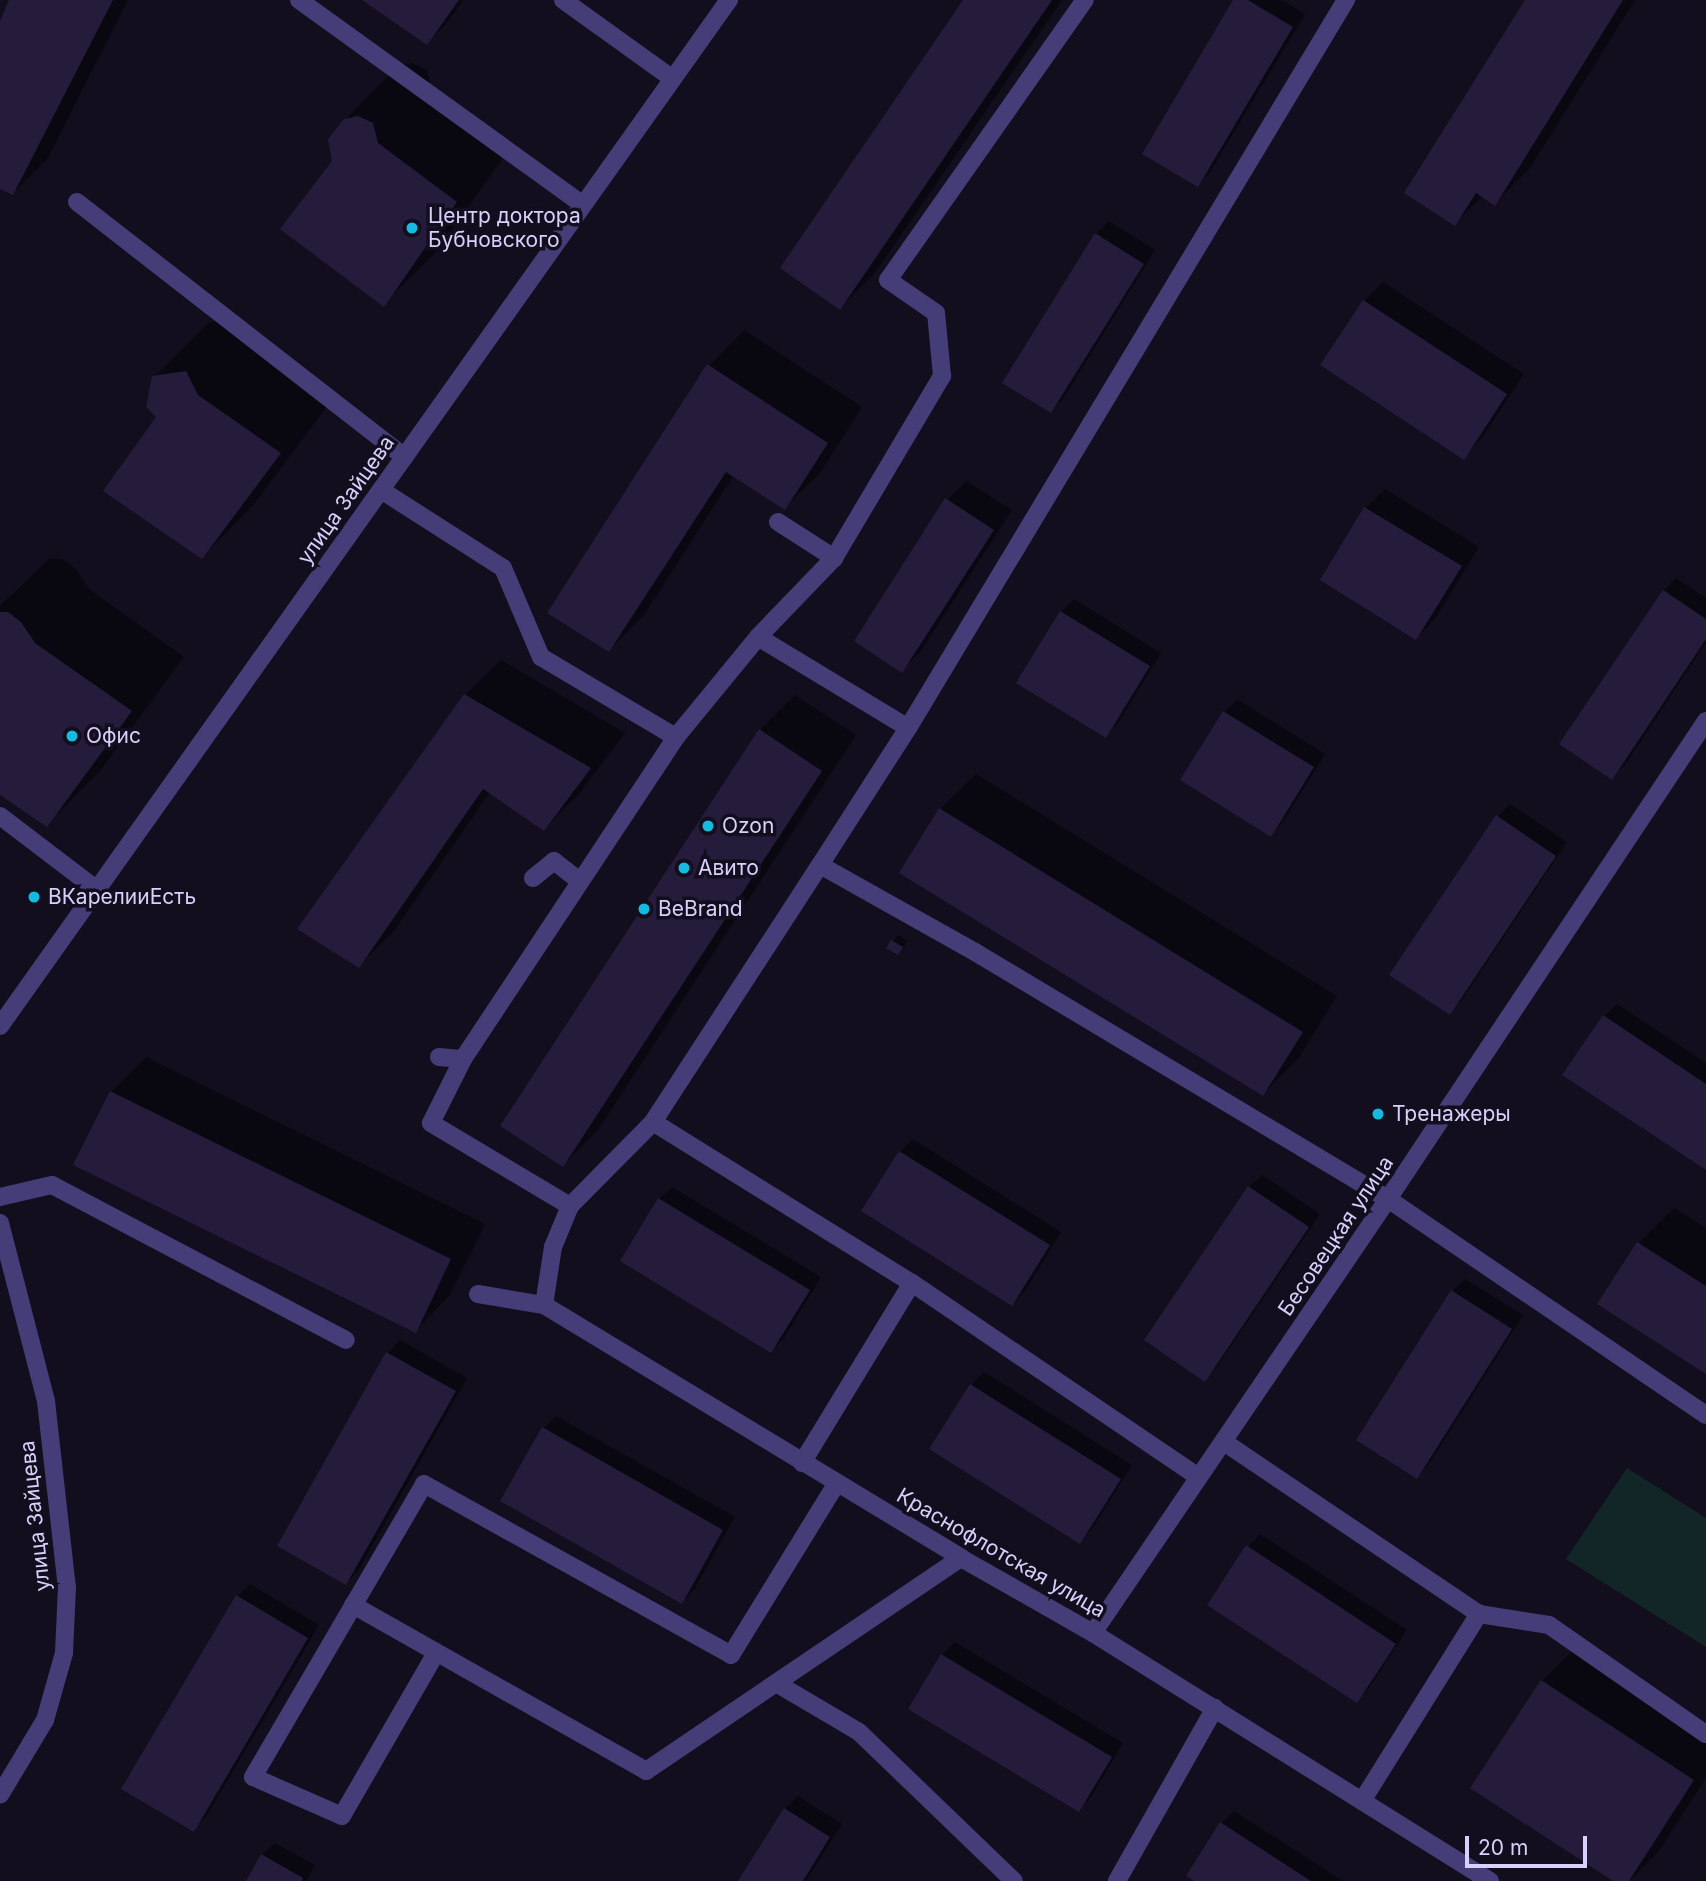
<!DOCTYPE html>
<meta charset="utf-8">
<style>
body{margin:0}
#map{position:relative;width:1706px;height:1881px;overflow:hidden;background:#120e1d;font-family:Inter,sans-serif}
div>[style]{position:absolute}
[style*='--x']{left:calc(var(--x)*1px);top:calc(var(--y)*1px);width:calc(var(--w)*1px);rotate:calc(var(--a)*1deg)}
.green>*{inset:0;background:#122627}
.shadow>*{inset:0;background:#0007}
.building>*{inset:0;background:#251c3c}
.service>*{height:18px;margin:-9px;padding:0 9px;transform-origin:9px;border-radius:9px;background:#453d78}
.minor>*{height:18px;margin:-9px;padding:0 9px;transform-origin:9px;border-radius:9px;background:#453d78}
.dots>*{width:19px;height:19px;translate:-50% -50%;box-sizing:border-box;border:4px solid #120e1d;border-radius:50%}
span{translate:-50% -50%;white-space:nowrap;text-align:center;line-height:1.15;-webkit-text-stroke:7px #120e1d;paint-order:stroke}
.poi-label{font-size:21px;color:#d8cffa}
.left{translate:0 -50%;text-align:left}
.street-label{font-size:21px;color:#d8cffa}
.scale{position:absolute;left:1465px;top:1836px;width:122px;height:32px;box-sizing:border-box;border:4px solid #d8cffa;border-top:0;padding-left:9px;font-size:21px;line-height:24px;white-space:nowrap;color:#d8cffa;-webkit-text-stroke:5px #120e1d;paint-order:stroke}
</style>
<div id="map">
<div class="green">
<i style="clip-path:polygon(1627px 1468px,1706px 1518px,1706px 1647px,1566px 1559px)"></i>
</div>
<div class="shadow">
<i style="clip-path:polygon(11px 0,128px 0,48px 158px,13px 193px,0 187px,0 25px)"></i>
<i style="clip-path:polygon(365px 0,463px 0,446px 24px,427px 43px)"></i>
<i style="clip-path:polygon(966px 0,1062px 0,875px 273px,840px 308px)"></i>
<i style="clip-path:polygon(1235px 0,1282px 0,1305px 14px,1210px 172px,1197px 185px)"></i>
<i style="clip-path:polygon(1527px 0,1635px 0,1530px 168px,1495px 203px,1483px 196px,1455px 223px)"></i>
<i style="clip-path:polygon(412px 63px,427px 70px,431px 89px,510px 148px,437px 251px,383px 304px,345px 120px,399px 65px)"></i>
<i style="clip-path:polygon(1109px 221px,1155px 250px,1063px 399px,1051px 411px,1096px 234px)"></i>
<i style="clip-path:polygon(1383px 282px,1524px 374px,1482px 438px,1463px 457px,1322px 365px,1364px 301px)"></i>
<i style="clip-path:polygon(222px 319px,333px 398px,255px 503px,202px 557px,159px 417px,154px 377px,208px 323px)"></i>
<i style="clip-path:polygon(744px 330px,862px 407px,820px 473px,784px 508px,734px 475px,644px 615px,609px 650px,709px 366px)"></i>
<i style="clip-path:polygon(966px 481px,1012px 510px,921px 651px,902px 670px,947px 500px)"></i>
<i style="clip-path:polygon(1385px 489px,1479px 547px,1435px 619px,1416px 638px,1366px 508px)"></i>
<i style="clip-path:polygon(49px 559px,62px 559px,75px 568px,89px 589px,184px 657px,100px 771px,46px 825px,0 793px,0 606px)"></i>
<i style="clip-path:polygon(1676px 578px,1706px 598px,1706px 642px,1625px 765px,1612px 777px,1664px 591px)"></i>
<i style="clip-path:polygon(1074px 599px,1161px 653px,1118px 723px,1105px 736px,1061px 612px)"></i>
<i style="clip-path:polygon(501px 660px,625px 733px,579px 794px,544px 829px,490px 792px,394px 931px,359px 966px,299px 928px,465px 695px)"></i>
<i style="clip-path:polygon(795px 695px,856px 735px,598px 1130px,563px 1165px,760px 730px)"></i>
<i style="clip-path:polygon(1237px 699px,1325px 754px,1283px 822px,1271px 834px,1183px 780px,1225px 712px)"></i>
<i style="clip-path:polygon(976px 774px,1337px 996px,1298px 1059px,1263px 1094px,902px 872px,940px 809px)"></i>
<i style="clip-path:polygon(1510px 804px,1567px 842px,1462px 1000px,1449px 1013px,1497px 817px)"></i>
<i style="clip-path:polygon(898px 935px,908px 941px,898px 953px,889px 948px)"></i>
<i style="clip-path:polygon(1617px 1004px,1706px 1063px,1706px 1167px,1604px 1016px)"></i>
<i style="clip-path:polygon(146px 1057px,485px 1224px,450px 1295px,415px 1331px,111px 1092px)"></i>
<i style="clip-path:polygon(913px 1139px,1061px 1232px,1025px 1291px,1012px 1303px,900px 1152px)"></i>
<i style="clip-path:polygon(1262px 1175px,1320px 1214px,1217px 1367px,1205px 1379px,1249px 1187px)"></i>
<i style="clip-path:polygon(672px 1187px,821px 1277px,784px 1338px,771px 1351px,659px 1199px)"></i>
<i style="clip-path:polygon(1674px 1208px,1706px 1228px,1706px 1372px,1600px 1304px,1639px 1243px)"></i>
<i style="clip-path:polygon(1465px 1279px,1523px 1315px,1429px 1464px,1416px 1477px,1452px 1291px)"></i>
<i style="clip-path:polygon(400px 1340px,467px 1378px,358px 1571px,346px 1583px,279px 1545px,388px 1353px)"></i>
<i style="clip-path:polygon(984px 1372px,1132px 1465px,1092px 1529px,1080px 1542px,931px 1449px,971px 1385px)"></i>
<i style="clip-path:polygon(556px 1416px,735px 1517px,694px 1590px,682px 1602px,544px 1428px)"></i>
<i style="clip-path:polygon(1260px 1534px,1407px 1630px,1369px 1688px,1356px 1701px,1248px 1547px)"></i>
<i style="clip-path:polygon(250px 1584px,319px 1625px,206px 1817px,193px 1830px,237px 1597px)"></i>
<i style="clip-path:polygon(955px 1642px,1123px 1743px,1091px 1797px,1078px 1810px,910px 1708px,942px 1655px)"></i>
<i style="clip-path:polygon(1577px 1646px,1706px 1731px,1706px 1778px,1659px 1851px,1629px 1881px,1616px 1881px,1542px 1681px)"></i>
<i style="clip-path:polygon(798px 1796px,842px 1824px,806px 1881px,740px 1881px,785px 1809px)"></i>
<i style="clip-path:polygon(1234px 1811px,1343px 1881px,1197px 1881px,1221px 1824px)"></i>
<i style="clip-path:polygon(275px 1843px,315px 1865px,306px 1881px,248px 1881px,262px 1855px)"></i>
</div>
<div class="building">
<i style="clip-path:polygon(9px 0,113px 0,13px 195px,0 189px,0 21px)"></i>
<i style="clip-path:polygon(362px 0,459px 0,427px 45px)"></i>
<i style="clip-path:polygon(963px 0,1052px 0,840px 310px,780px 268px)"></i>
<i style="clip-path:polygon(1233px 0,1248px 0,1293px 27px,1198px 187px,1142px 154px)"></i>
<i style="clip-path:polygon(1525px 0,1623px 0,1495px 206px,1476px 193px,1455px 226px,1404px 193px)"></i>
<i style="clip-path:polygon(358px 116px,373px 123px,378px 143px,457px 202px,384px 307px,280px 229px,332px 161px,328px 139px,344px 119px)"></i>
<i style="clip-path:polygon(1095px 233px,1144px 264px,1051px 413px,1002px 383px)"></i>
<i style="clip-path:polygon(1363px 300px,1507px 394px,1464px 460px,1320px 365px)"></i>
<i style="clip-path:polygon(707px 364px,828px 443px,785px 510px,726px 472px,609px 652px,547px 613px)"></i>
<i style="clip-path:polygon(186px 371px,198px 395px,281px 453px,202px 559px,103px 491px,156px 417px,146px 407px,152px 376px)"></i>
<i style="clip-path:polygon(945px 498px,994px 530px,902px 673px,854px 641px)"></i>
<i style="clip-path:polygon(1364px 507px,1462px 566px,1416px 640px,1320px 580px)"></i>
<i style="clip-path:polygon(1663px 590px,1706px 619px,1706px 639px,1612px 780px,1559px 744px)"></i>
<i style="clip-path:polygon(1060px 611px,1150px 666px,1106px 738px,1016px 683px)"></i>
<i style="clip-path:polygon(0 612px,8px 612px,21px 622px,35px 643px,132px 711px,47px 827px,0 795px)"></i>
<i style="clip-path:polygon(464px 694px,591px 768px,544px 831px,483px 789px,359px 968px,297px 929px)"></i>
<i style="clip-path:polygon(1223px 711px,1314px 767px,1271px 837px,1180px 780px)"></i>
<i style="clip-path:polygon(759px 729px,822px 771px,563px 1167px,500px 1126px)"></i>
<i style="clip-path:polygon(939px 808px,1303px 1032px,1263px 1096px,899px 873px)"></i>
<i style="clip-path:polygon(1496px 815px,1556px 856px,1450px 1015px,1389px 975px)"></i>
<i style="clip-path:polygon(891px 940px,903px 947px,898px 955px,886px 948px)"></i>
<i style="clip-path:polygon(1603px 1015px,1706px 1084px,1706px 1170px,1562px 1075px)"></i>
<i style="clip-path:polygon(110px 1091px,451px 1259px,416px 1333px,73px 1165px)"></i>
<i style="clip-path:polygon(899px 1151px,1050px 1245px,1012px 1306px,861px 1211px)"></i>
<i style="clip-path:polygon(1248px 1186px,1309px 1227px,1205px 1382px,1144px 1340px)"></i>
<i style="clip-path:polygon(658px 1198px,810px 1290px,771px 1353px,620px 1261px)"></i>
<i style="clip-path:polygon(1637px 1242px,1706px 1286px,1706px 1374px,1597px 1304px)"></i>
<i style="clip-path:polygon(1451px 1290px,1512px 1329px,1417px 1479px,1356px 1440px)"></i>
<i style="clip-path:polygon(386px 1352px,456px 1391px,346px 1585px,277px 1546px)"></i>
<i style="clip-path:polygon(970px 1384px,1121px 1479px,1080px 1544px,929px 1449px)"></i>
<i style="clip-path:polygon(542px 1427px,723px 1530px,682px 1604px,500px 1501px)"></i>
<i style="clip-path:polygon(1246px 1545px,1396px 1644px,1357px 1703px,1207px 1605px)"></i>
<i style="clip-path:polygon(236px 1595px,308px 1638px,194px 1832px,121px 1789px)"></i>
<i style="clip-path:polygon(941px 1654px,1112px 1757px,1079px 1812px,908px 1709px)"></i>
<i style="clip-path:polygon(1541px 1680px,1694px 1780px,1629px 1881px,1613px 1881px,1470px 1788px)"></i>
<i style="clip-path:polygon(784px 1808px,830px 1837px,803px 1881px,738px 1881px)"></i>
<i style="clip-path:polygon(1220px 1822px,1311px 1881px,1194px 1881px,1186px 1876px)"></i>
<i style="clip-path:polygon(261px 1854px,303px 1878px,302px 1881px,246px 1881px)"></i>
</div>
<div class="service">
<i style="--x:299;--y:0;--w:350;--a:35.8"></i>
<i style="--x:563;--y:0;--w:135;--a:35.7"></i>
<i style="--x:77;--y:202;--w:415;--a:37.9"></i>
<i style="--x:381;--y:490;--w:145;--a:32.6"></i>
<i style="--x:503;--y:568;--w:97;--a:66.9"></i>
<i style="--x:541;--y:657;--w:157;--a:30.7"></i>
<i style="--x:676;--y:737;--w:129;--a:-50.6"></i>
<i style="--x:758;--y:637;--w:110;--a:-46.1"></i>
<i style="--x:834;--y:558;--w:212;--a:-59.3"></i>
<i style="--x:942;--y:376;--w:63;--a:-95.4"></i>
<i style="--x:936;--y:313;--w:58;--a:-145.5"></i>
<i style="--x:888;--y:280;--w:342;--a:-54.9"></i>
<i style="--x:778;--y:522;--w:67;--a:32.7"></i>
<i style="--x:758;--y:637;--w:175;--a:31.2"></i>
<i style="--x:0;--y:816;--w:122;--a:37.3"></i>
<i style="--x:820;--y:865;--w:178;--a:29.3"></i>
<i style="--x:975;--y:952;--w:481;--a:30.9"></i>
<i style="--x:1388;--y:1199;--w:384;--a:34.2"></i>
<i style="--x:533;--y:878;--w:27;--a:-39"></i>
<i style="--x:554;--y:861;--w:33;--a:38"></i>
<i style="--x:439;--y:1057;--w:24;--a:5"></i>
<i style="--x:653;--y:1122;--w:305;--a:31.9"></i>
<i style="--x:912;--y:1283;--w:346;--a:34.1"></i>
<i style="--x:0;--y:1197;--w:53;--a:-13"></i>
<i style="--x:52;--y:1185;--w:332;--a:27.8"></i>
<i style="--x:570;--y:1206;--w:162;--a:-149.2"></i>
<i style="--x:431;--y:1123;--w:72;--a:-63.4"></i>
<i style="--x:463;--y:1059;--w:386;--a:-56.5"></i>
<i style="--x:544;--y:1305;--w:59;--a:-81.2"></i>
<i style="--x:553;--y:1247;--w:44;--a:-67.5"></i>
<i style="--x:570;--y:1206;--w:118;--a:-45.3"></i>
<i style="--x:653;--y:1122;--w:306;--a:-57"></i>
<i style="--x:820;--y:865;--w:163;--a:-57.3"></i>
<i style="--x:908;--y:728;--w:850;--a:-58.97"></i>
<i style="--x:1224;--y:1442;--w:308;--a:34"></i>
<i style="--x:1479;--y:1614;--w:71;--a:8.9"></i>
<i style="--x:1549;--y:1625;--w:191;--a:34.8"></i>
<i style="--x:802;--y:1463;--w:211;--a:-58.6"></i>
<i style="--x:353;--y:1605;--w:337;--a:29.5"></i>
<i style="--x:646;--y:1771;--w:380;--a:-34.1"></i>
<i style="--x:436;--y:1653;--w:188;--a:120"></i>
<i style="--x:342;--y:1816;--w:97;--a:-156.3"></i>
<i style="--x:253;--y:1777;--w:339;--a:-59.7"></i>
<i style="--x:424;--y:1484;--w:351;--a:29.1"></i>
<i style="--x:731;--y:1655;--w:202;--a:-58.4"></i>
<i style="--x:776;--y:1683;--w:96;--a:30.6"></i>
<i style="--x:859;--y:1732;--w:215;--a:43.9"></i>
<i style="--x:1362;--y:1801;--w:221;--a:-58"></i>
<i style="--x:1117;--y:1881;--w:199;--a:-60.5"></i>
</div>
<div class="minor">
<i style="--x:0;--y:1026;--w:1259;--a:-54.61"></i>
<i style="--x:0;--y:1223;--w:184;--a:75.5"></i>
<i style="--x:46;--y:1401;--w:187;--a:83.6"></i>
<i style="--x:67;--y:1587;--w:66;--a:92.6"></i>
<i style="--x:64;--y:1653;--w:70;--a:105.8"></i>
<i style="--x:45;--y:1720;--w:87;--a:121"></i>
<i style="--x:478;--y:1294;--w:67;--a:9.5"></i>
<i style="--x:544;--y:1305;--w:488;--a:31.2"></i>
<i style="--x:961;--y:1558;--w:152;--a:29.6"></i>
<i style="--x:1093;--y:1633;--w:468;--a:32"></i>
<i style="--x:1093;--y:1633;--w:525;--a:-55.8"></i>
<i style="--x:1388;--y:1199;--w:574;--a:-56.37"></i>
</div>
<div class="dots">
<i style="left:412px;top:228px;background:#15bae0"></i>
<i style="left:72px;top:736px;background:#15bae0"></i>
<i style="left:708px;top:826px;background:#15bae0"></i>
<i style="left:684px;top:868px;background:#15bae0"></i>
<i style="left:34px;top:897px;background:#15bae0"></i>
<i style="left:644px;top:909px;background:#15bae0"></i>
<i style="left:1378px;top:1114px;background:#15bae0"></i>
</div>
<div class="poi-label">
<span class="left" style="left:428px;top:228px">Центр доктора<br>Бубновского</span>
<span class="left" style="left:86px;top:736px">Офис</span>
<span class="left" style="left:722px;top:826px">Ozon</span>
<span class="left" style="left:698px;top:868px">Авито</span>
<span class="left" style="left:48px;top:897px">ВКарелииЕсть</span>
<span class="left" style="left:658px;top:909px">BeBrand</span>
<span class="left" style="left:1392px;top:1114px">Тренажеры</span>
</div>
<div class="street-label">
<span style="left:346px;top:500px;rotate:-55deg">улица Зайцева</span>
<span style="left:1336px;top:1236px;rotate:-56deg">Бесовецкая улица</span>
<span style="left:35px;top:1516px;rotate:-96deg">улица Зайцева</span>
<span style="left:1001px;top:1553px;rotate:30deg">Краснофлотская улица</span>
</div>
<div class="scale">20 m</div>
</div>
